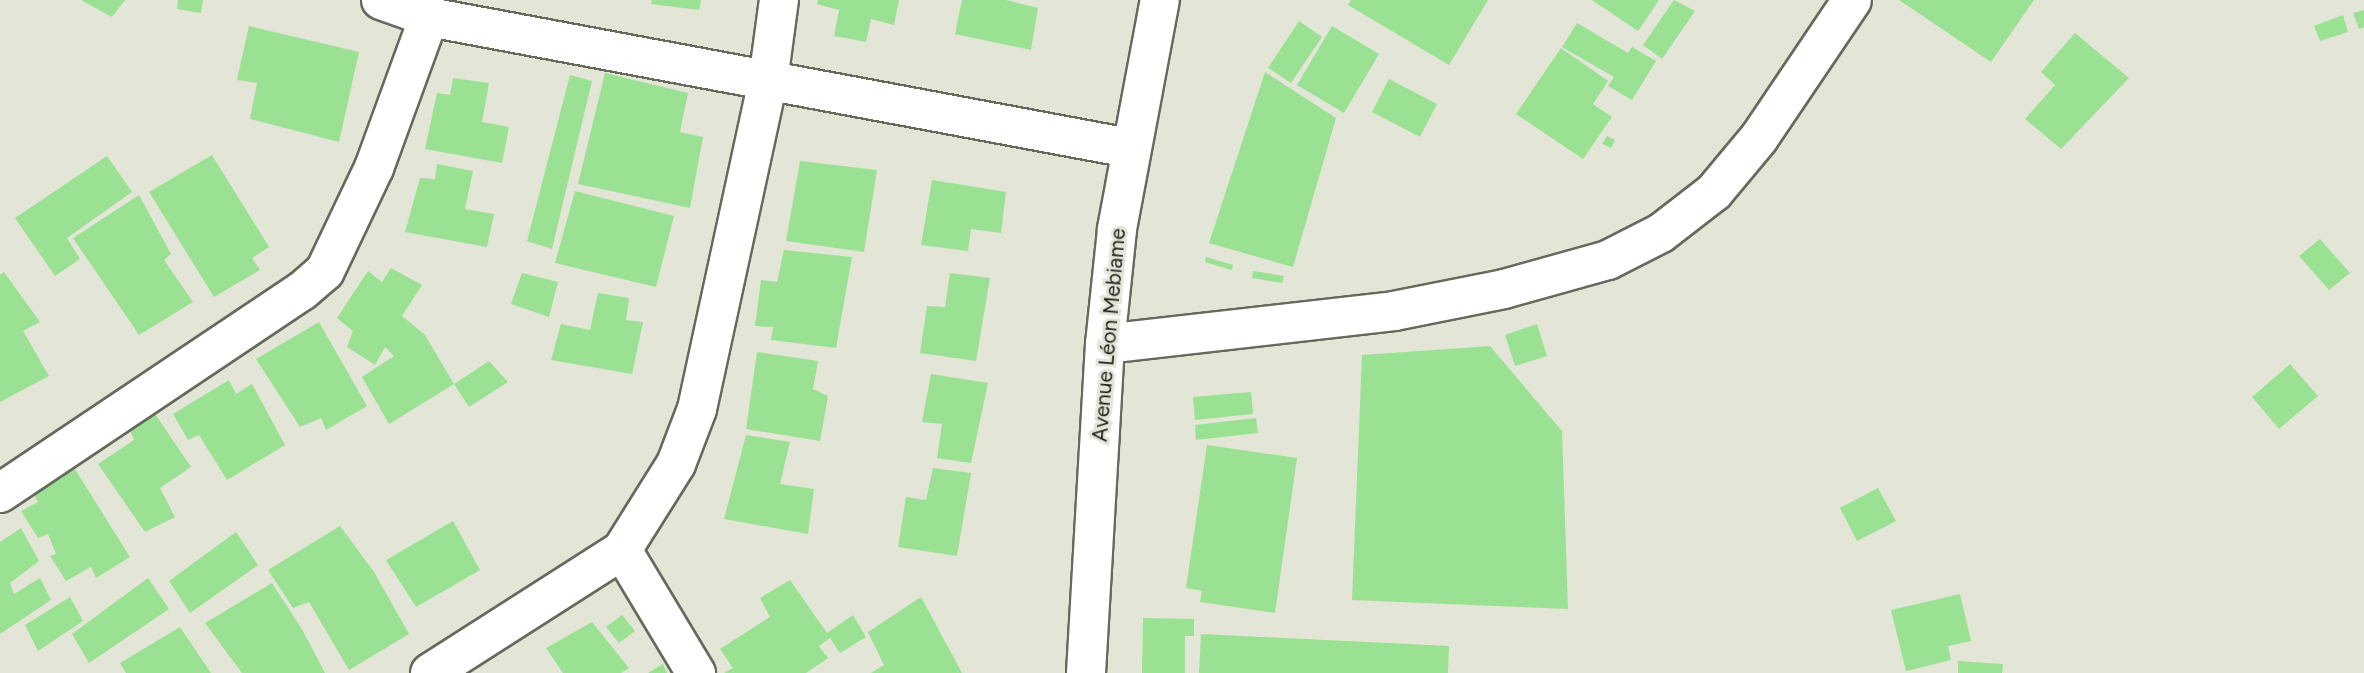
<!DOCTYPE html>
<meta charset="utf-8">
<style>
body{margin:0}
#map{position:relative;width:2364px;height:673px;overflow:hidden;background:#e3e6d7;font-family:Figtree,sans-serif}
div>[style]{position:absolute}
[style*='--x']{left:calc(var(--x)*1px);top:calc(var(--y)*1px);width:calc(var(--w)*1px);rotate:calc(var(--a)*1deg)}
.building>*{inset:0;background:#9ae193}
.roads{filter:drop-shadow(2px 0 #66695c) drop-shadow(-2px 0 #66695c) drop-shadow(0 2px #66695c) drop-shadow(0 -2px #66695c)}
.street>*{height:38px;margin:-19px;padding:0 19px;transform-origin:19px;border-radius:19px;background:#fff}
.secondary>*{height:38px;margin:-19px;padding:0 19px;transform-origin:19px;border-radius:19px;background:#fff}
span{translate:-50% -50%;white-space:nowrap;text-align:center;line-height:1.15;-webkit-text-stroke:6px #e3e6d7;paint-order:stroke}
.street-label{font-size:21px;color:#1d1e19}
</style>
<div id="map">
<div class="building">
<i style="clip-path:polygon(81px 0,125px 0,112px 17px)"></i>
<i style="clip-path:polygon(178px 0,203px 0,201px 13px,177px 9px)"></i>
<i style="clip-path:polygon(652px 0,701px 0,699px 10px,651px 4px)"></i>
<i style="clip-path:polygon(818px 0,899px 0,894px 25px,871px 19px,866px 42px,834px 36px,839px 10px,817px 4px)"></i>
<i style="clip-path:polygon(962px 0,1006px 0,1038px 8px,1031px 50px,955px 34px)"></i>
<i style="clip-path:polygon(1351px 0,1488px 0,1449px 65px,1348px 5px)"></i>
<i style="clip-path:polygon(1592px 0,1659px 0,1638px 31px)"></i>
<i style="clip-path:polygon(1674px 0,1695px 11px,1662px 59px,1643px 45px)"></i>
<i style="clip-path:polygon(1899px 0,2034px 0,1991px 62px)"></i>
<i style="clip-path:polygon(2364px 10px,2364px 27px,2359px 29px,2353px 13px)"></i>
<i style="clip-path:polygon(2343px 15px,2348px 32px,2320px 41px,2314px 26px)"></i>
<i style="clip-path:polygon(1299px 21px,1322px 37px,1291px 83px,1268px 68px)"></i>
<i style="clip-path:polygon(1577px 23px,1628px 53px,1632px 47px,1656px 61px,1632px 100px,1608px 86px,1614px 77px,1562px 47px)"></i>
<i style="clip-path:polygon(249px 26px,359px 52px,339px 142px,250px 119px,257px 83px,237px 80px)"></i>
<i style="clip-path:polygon(1332px 26px,1379px 54px,1344px 113px,1297px 85px)"></i>
<i style="clip-path:polygon(2075px 33px,2129px 78px,2061px 149px,2025px 119px,2055px 85px,2041px 72px)"></i>
<i style="clip-path:polygon(1561px 48px,1608px 81px,1593px 104px,1612px 117px,1583px 159px,1516px 114px)"></i>
<i style="clip-path:polygon(1265px 72px,1336px 118px,1293px 267px,1209px 243px)"></i>
<i style="clip-path:polygon(605px 73px,688px 93px,680px 132px,703px 137px,690px 208px,578px 184px)"></i>
<i style="clip-path:polygon(570px 75px,592px 81px,552px 249px,527px 241px)"></i>
<i style="clip-path:polygon(453px 78px,489px 83px,482px 122px,509px 127px,502px 163px,425px 149px,437px 93px,450px 95px)"></i>
<i style="clip-path:polygon(1389px 79px,1437px 104px,1420px 137px,1372px 112px)"></i>
<i style="clip-path:polygon(1607px 136px,1615px 140px,1611px 148px,1602px 144px)"></i>
<i style="clip-path:polygon(212px 155px,269px 247px,252px 258px,260px 270px,214px 297px,149px 192px)"></i>
<i style="clip-path:polygon(107px 156px,132px 192px,67px 238px,80px 259px,55px 276px,15px 218px)"></i>
<i style="clip-path:polygon(800px 161px,877px 170px,864px 252px,786px 241px)"></i>
<i style="clip-path:polygon(437px 164px,473px 171px,465px 209px,494px 214px,487px 247px,405px 232px,420px 178px,435px 179px)"></i>
<i style="clip-path:polygon(932px 180px,1006px 192px,1001px 233px,971px 229px,968px 251px,921px 245px)"></i>
<i style="clip-path:polygon(575px 191px,674px 216px,656px 287px,555px 263px)"></i>
<i style="clip-path:polygon(139px 195px,171px 254px,164px 260px,193px 302px,139px 335px,73px 238px)"></i>
<i style="clip-path:polygon(2320px 239px,2350px 273px,2329px 290px,2299px 256px)"></i>
<i style="clip-path:polygon(784px 250px,852px 257px,836px 348px,771px 340px,773px 327px,755px 326px,761px 280px,777px 282px)"></i>
<i style="clip-path:polygon(1206px 257px,1233px 265px,1232px 270px,1205px 262px)"></i>
<i style="clip-path:polygon(391px 268px,422px 285px,402px 316px,425px 335px,454px 384px,489px 361px,508px 382px,469px 407px,454px 384px,389px 424px,362px 377px,394px 356px,385px 347px,375px 365px,347px 347px,353px 331px,337px 318px,368px 271px,382px 282px)"></i>
<i style="clip-path:polygon(1253px 271px,1284px 276px,1282px 283px,1252px 278px)"></i>
<i style="clip-path:polygon(4px 272px,40px 322px,23px 331px,49px 376px,0 402px,0 275px)"></i>
<i style="clip-path:polygon(522px 273px,558px 282px,549px 317px,511px 304px)"></i>
<i style="clip-path:polygon(950px 273px,990px 278px,976px 361px,920px 353px,927px 306px,945px 307px)"></i>
<i style="clip-path:polygon(598px 293px,629px 298px,626px 320px,643px 322px,632px 374px,551px 360px,561px 324px,590px 330px)"></i>
<i style="clip-path:polygon(319px 322px,367px 406px,326px 430px,321px 418px,300px 427px,256px 359px)"></i>
<i style="clip-path:polygon(1537px 324px,1547px 356px,1515px 366px,1505px 335px)"></i>
<i style="clip-path:polygon(1490px 346px,1562px 431px,1568px 609px,1352px 600px,1362px 355px)"></i>
<i style="clip-path:polygon(757px 352px,818px 361px,813px 389px,828px 396px,820px 441px,746px 429px)"></i>
<i style="clip-path:polygon(2290px 364px,2318px 396px,2279px 429px,2252px 397px)"></i>
<i style="clip-path:polygon(931px 374px,988px 383px,971px 463px,937px 458px,942px 424px,922px 422px)"></i>
<i style="clip-path:polygon(229px 380px,236px 394px,252px 384px,285px 445px,227px 480px,199px 435px,188px 440px,173px 414px)"></i>
<i style="clip-path:polygon(1251px 392px,1253px 414px,1195px 420px,1193px 397px)"></i>
<i style="clip-path:polygon(151px 408px,191px 467px,160px 488px,175px 517px,145px 532px,98px 464px,134px 440px,127px 423px)"></i>
<i style="clip-path:polygon(1256px 418px,1258px 433px,1196px 440px,1195px 425px)"></i>
<i style="clip-path:polygon(746px 435px,790px 442px,780px 484px,814px 489px,808px 534px,724px 519px)"></i>
<i style="clip-path:polygon(1207px 445px,1297px 458px,1275px 613px,1200px 602px,1202px 591px,1186px 588px)"></i>
<i style="clip-path:polygon(73px 466px,130px 557px,96px 578px,91px 567px,66px 581px,50px 556px,56px 554px,48px 534px,38px 538px,21px 511px,38px 502px,32px 490px)"></i>
<i style="clip-path:polygon(933px 468px,971px 473px,957px 556px,898px 547px,906px 497px,926px 500px)"></i>
<i style="clip-path:polygon(1878px 488px,1896px 521px,1857px 541px,1840px 508px)"></i>
<i style="clip-path:polygon(453px 521px,480px 570px,416px 607px,386px 560px)"></i>
<i style="clip-path:polygon(340px 526px,374px 572px,409px 634px,349px 670px,309px 602px,293px 608px,268px 570px)"></i>
<i style="clip-path:polygon(21px 528px,39px 561px,10px 583px,14px 594px,40px 578px,51px 600px,0 634px,0 542px)"></i>
<i style="clip-path:polygon(236px 532px,258px 565px,190px 613px,169px 581px)"></i>
<i style="clip-path:polygon(148px 578px,169px 609px,89px 663px,72px 634px)"></i>
<i style="clip-path:polygon(790px 580px,827px 633px,853px 615px,866px 637px,840px 653px,830px 638px,819px 646px,828px 658px,806px 673px,724px 673px,733px 668px,720px 649px,770px 617px,760px 598px)"></i>
<i style="clip-path:polygon(272px 583px,303px 631px,325px 673px,242px 673px,205px 623px)"></i>
<i style="clip-path:polygon(1960px 594px,1971px 641px,1948px 646px,1951px 660px,1906px 671px,1891px 610px)"></i>
<i style="clip-path:polygon(70px 597px,83px 621px,38px 651px,25px 625px)"></i>
<i style="clip-path:polygon(921px 597px,962px 673px,871px 673px,884px 665px,868px 632px)"></i>
<i style="clip-path:polygon(622px 615px,635px 631px,619px 643px,606px 627px)"></i>
<i style="clip-path:polygon(1143px 618px,1194px 619px,1194px 636px,1185px 636px,1185px 673px,1142px 673px)"></i>
<i style="clip-path:polygon(592px 622px,629px 668px,621px 673px,563px 673px,546px 648px)"></i>
<i style="clip-path:polygon(180px 627px,211px 673px,126px 673px,120px 663px)"></i>
<i style="clip-path:polygon(1201px 634px,1449px 646px,1448px 673px,1199px 673px)"></i>
<i style="clip-path:polygon(1958px 661px,2003px 664px,2002px 673px,1958px 673px)"></i>
<i style="clip-path:polygon(663px 664px,667px 673px,648px 673px)"></i>
</div>
<div class="roads">
<div class="street">
<i style="--x:1105;--y:344;--w:291;--a:-6.5"></i>
<i style="--x:1394;--y:311;--w:112;--a:-11.3"></i>
<i style="--x:1504;--y:289;--w:108;--a:-15.6"></i>
<i style="--x:1608;--y:260;--w:59;--a:-27"></i>
<i style="--x:1661;--y:233;--w:67;--a:-37.7"></i>
<i style="--x:1714;--y:192;--w:70;--a:-50.2"></i>
<i style="--x:1759;--y:138;--w:166;--a:-56"></i>
<i style="--x:0;--y:493;--w:363;--a:-33.8"></i>
<i style="--x:302;--y:291;--w:30;--a:-41"></i>
<i style="--x:325;--y:271;--w:114;--a:-64.6"></i>
<i style="--x:374;--y:168;--w:161;--a:-70"></i>
<i style="--x:622;--y:550;--w:144;--a:59"></i>
<i style="--x:430;--y:673;--w:228;--a:-32.6"></i>
<i style="--x:622;--y:550;--w:102;--a:-57.9"></i>
<i style="--x:676;--y:464;--w:59;--a:-69.1"></i>
<i style="--x:697;--y:409;--w:336;--a:-77.8"></i>
<i style="--x:768;--y:81;--w:82;--a:-82.3"></i>
</div>
<div class="secondary">
<i style="--x:381;--y:0;--w:51;--a:19.5"></i>
<i style="--x:429;--y:17;--w:712;--a:10.6"></i>
<i style="--x:1086;--y:673;--w:330;--a:-86.7"></i>
<i style="--x:1105;--y:344;--w:116;--a:-84"></i>
<i style="--x:1117;--y:229;--w:233;--a:-79.4"></i>
</div>
</div>
<div class="street-label">
<span style="left:1109px;top:335px;rotate:-85deg">Avenue Léon Mebiame</span>
</div>
</div>
